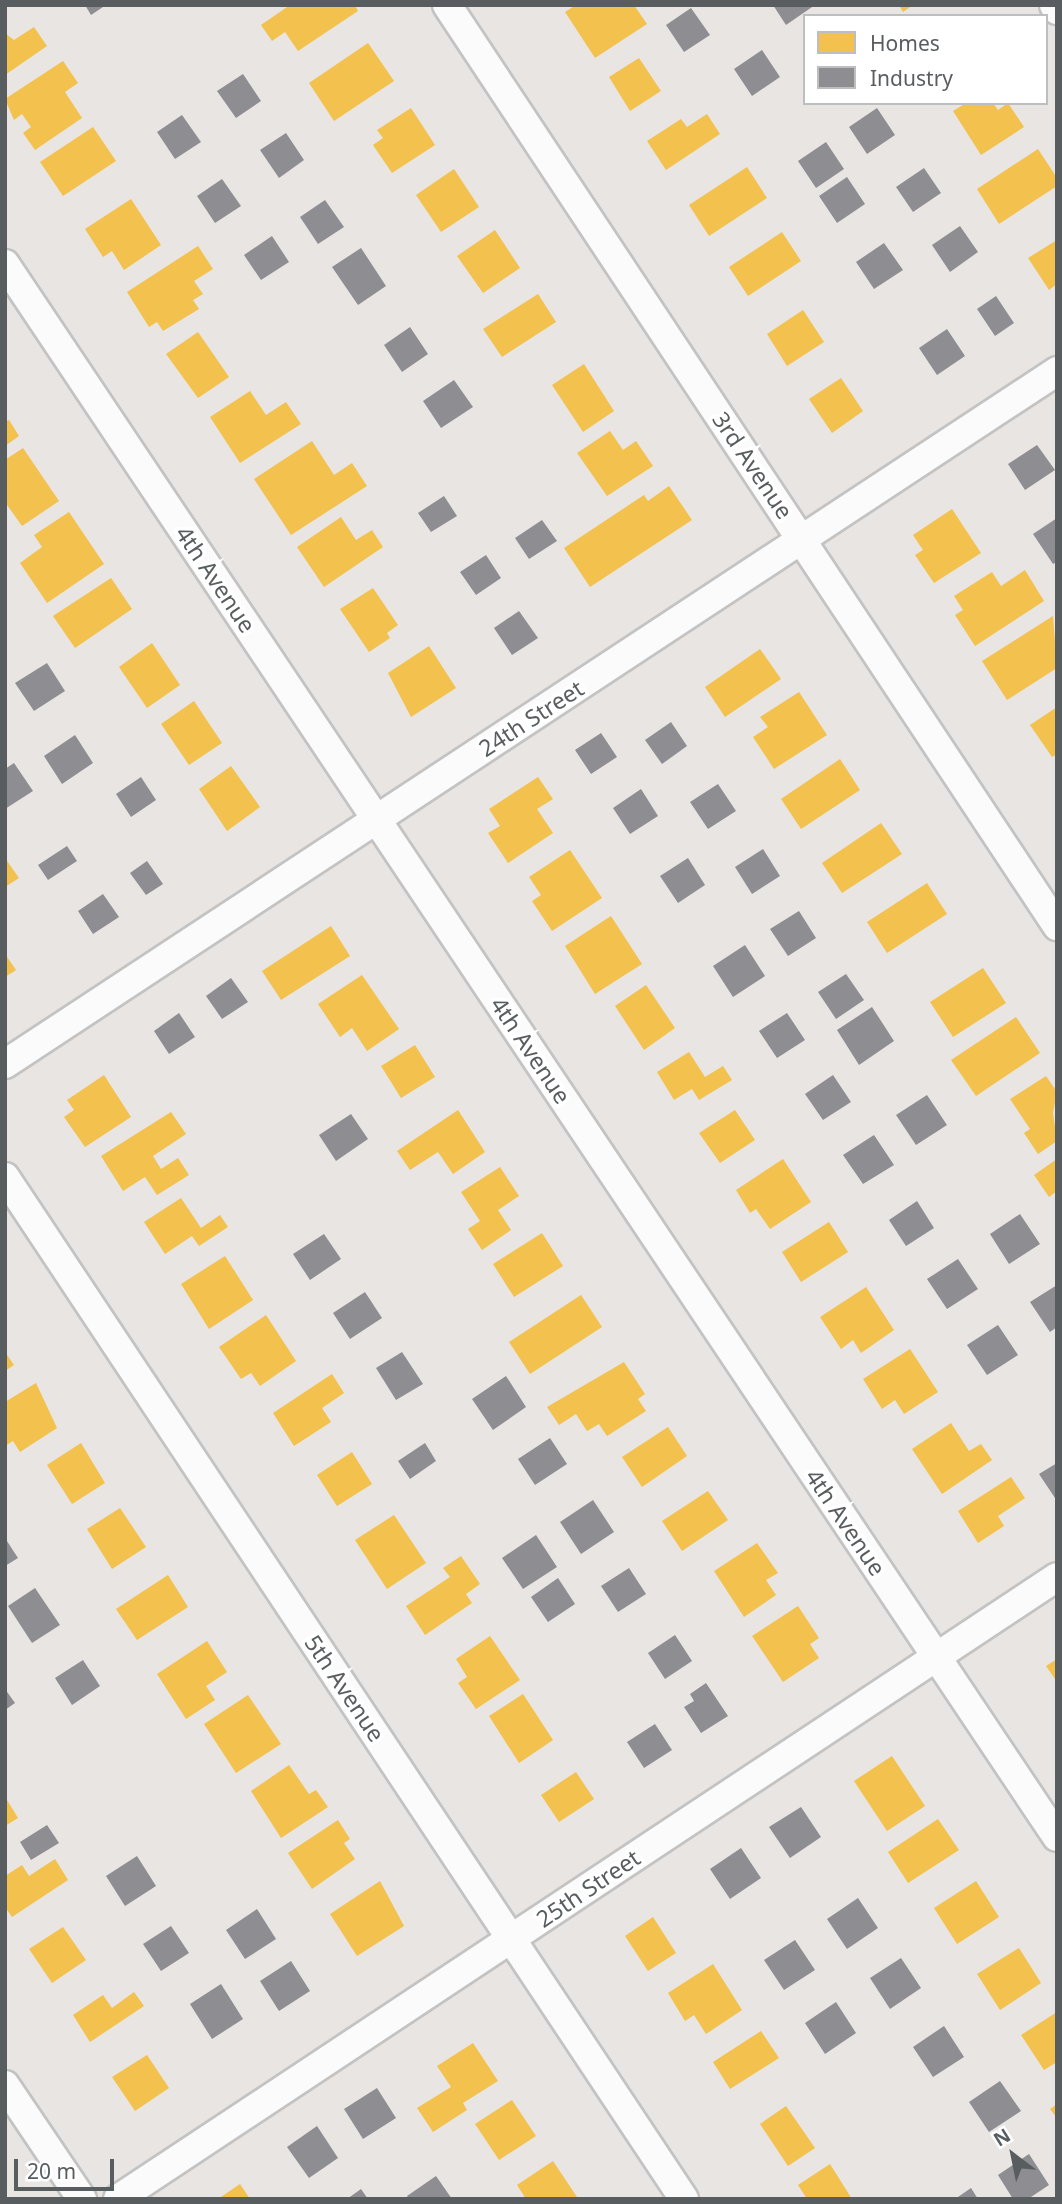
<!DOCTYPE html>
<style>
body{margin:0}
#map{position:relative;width:1062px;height:2204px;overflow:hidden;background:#e8e5e2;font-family:"Noto Sans",sans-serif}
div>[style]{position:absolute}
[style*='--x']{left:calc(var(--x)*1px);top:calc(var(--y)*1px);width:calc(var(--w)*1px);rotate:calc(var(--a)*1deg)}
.homes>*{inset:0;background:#f2c14e}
.industry>*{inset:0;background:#8d8d92}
.roads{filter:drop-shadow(2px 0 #c3c3c3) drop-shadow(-2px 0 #c3c3c3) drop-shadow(0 2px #c3c3c3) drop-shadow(0 -2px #c3c3c3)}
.minor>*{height:28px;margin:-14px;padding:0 14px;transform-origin:14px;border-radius:14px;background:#fcfbfb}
span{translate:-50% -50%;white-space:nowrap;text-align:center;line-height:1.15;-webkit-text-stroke:7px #fff;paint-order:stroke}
.street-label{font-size:23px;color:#585d60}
.frame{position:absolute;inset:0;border:7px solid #585d60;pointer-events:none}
.legend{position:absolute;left:803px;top:14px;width:245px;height:91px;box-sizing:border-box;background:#fff;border:2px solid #bcbebf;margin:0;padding:9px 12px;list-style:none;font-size:21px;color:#585d60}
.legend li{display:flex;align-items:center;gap:14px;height:35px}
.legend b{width:35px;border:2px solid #bcbebf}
.north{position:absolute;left:978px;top:2120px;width:70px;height:70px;-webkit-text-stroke:5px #fff;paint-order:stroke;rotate:328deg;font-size:19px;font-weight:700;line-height:28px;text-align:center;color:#585d60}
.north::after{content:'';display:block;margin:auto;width:24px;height:32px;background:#585d60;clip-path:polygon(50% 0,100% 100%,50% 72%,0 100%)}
.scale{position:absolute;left:14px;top:2159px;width:100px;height:32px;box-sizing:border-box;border:4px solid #585d60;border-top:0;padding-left:9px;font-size:21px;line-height:24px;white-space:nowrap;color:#585d60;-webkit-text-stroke:5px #fff;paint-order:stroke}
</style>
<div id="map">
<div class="homes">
<i style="clip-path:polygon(290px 5px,355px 5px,358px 11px,298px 51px,285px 32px,272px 41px,261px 25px)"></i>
<i style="clip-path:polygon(576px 5px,634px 5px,647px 24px,595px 58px,565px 12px)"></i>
<i style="clip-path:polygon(899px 5px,913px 5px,903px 12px)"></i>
<i style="clip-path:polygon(34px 27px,47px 46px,5px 75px,5px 33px,14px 40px)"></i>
<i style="clip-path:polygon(368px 43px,394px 81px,334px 121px,309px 83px)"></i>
<i style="clip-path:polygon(639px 58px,661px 91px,630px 111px,609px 77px)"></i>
<i style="clip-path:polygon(63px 61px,78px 83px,65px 92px,82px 118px,35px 150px,23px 133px,31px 127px,22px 114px,14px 120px,5px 99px)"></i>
<i style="clip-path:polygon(966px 103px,993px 103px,998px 110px,1008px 103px,1024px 127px,981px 155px,953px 111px)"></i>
<i style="clip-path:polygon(411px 108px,435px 145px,392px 173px,373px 145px,383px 138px,377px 130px)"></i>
<i style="clip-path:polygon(707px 114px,720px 134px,666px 170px,647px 141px,681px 119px,687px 127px)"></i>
<i style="clip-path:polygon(93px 127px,116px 161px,63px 196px,40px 162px)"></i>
<i style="clip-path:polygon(1038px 149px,1057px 178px,1057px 186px,999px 224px,977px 189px)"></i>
<i style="clip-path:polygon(747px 167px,767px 198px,709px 236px,689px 205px)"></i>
<i style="clip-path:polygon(454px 169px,479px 207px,441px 232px,416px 195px)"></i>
<i style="clip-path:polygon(131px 199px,161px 245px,124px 270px,112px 251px,103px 257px,85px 229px)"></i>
<i style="clip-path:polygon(495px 230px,520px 268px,483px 293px,457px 256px)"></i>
<i style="clip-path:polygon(782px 232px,801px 261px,748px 296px,729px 267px)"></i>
<i style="clip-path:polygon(1057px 240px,1057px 284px,1049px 290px,1028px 258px)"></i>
<i style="clip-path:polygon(198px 246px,213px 269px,194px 281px,203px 294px,193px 300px,199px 309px,163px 331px,157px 322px,149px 327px,127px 292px)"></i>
<i style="clip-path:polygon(538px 294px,556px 322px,502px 357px,483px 329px)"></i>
<i style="clip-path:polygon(803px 310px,824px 342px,787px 366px,767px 334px)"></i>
<i style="clip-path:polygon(198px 332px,229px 377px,198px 398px,166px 354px)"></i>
<i style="clip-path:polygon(584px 364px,614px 411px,583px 432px,552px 385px)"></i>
<i style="clip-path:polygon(841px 378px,863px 411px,832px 433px,809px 399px)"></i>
<i style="clip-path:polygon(250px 391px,266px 415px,286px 402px,301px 424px,240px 463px,210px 417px)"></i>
<i style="clip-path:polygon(9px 420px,19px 436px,5px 446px,5px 422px)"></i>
<i style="clip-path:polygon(610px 431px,623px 450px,636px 441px,653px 466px,607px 496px,577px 453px)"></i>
<i style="clip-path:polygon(312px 441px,334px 475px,352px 463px,367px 486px,291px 535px,254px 479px)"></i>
<i style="clip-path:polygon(23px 448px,59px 501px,22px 526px,5px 502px,5px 460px)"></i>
<i style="clip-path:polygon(669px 486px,692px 520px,590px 587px,564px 548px,644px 495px,648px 501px)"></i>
<i style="clip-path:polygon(952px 509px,981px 553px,934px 583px,915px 555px,923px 550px,913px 535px)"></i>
<i style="clip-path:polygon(69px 512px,104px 564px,47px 603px,20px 563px,42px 547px,34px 535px)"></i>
<i style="clip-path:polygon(341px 517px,356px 540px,372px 530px,383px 547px,324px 587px,297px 547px)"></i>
<i style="clip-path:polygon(1025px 570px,1044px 601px,975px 646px,955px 615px,963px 610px,954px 596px,992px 572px,1001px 586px)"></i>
<i style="clip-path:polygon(111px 578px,132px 609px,75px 648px,53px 616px)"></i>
<i style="clip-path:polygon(373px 588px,398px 625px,387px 633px,390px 638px,369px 652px,340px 609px)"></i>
<i style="clip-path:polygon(1053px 616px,1057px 668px,1007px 700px,982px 661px)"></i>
<i style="clip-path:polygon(152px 643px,180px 685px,147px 708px,119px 667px)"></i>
<i style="clip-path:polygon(429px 646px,456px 688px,411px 717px,388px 673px)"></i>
<i style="clip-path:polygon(760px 649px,781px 679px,725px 717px,705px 687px)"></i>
<i style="clip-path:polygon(799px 692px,827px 735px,774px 769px,753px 737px,768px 727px,760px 717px)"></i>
<i style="clip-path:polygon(194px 701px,222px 743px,189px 765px,161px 724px)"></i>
<i style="clip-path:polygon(1057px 707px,1057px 754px,1052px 757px,1030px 725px)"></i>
<i style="clip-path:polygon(840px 759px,860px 790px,801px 829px,781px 799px)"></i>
<i style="clip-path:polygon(231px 766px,260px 807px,227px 831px,199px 789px)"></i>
<i style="clip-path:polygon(538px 777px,553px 799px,537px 809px,553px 833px,508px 863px,488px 833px,500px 826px,489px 809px)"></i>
<i style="clip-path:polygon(881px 823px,902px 854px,842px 893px,822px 863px)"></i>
<i style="clip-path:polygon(570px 850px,602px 898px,552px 931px,532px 901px,541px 895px,529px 877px)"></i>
<i style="clip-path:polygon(5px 858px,19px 878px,5px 887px)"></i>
<i style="clip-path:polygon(927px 883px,947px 914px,887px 953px,867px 922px)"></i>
<i style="clip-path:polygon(611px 916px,642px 964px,595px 994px,565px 946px)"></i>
<i style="clip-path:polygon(331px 926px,350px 956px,281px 1000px,262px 971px)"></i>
<i style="clip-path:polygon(5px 954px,16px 970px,5px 977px)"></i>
<i style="clip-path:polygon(983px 968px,1006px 1003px,953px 1037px,930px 1002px)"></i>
<i style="clip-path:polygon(362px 975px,399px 1029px,367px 1051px,352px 1028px,340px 1037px,318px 1004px)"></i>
<i style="clip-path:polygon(646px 985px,675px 1028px,644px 1050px,615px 1006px)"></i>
<i style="clip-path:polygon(1016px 1017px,1040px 1053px,976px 1096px,951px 1060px)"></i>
<i style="clip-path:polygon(415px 1045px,435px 1077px,401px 1098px,381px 1066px)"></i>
<i style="clip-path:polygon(689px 1052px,705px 1077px,723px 1066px,732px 1080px,699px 1100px,692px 1089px,674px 1100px,657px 1072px)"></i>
<i style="clip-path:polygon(104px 1075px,131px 1117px,85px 1147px,64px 1117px,74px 1110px,67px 1100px)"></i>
<i style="clip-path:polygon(1046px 1076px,1057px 1092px,1053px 1113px,1057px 1141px,1038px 1154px,1024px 1133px,1030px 1129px,1010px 1099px)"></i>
<i style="clip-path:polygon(458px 1110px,485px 1152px,453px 1174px,438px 1152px,410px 1170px,397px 1151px)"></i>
<i style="clip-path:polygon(735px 1110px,755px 1140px,720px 1163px,699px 1133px)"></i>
<i style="clip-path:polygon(171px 1112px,186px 1134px,153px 1156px,161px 1169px,178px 1158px,189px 1175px,157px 1195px,145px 1177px,123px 1191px,101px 1156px)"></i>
<i style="clip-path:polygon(783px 1159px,811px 1202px,770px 1229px,756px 1209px,750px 1213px,736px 1190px)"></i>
<i style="clip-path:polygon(1057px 1159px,1057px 1191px,1049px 1197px,1034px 1175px)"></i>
<i style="clip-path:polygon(500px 1167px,519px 1196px,498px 1210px,511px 1230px,482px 1250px,468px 1229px,480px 1221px,461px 1192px)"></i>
<i style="clip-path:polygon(181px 1198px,201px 1228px,220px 1215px,228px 1227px,199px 1246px,192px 1236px,165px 1254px,144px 1222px)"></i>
<i style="clip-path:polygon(829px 1222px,848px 1252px,801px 1282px,782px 1252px)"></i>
<i style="clip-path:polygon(542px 1233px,563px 1266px,514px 1297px,493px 1264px)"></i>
<i style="clip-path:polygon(225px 1256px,253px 1300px,209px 1329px,181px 1284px)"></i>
<i style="clip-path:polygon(866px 1287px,894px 1330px,861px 1353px,853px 1340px,841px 1349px,820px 1317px)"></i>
<i style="clip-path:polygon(581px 1295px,602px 1327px,530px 1374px,509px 1342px)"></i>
<i style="clip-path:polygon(266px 1315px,296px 1361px,260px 1386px,251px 1373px,241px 1379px,219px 1347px)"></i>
<i style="clip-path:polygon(910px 1349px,938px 1392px,904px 1414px,895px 1400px,882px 1409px,863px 1379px)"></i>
<i style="clip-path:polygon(5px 1352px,14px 1365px,5px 1371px)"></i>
<i style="clip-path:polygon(624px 1362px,645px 1394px,638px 1399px,646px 1411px,607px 1436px,599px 1424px,587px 1431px,576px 1414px,559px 1425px,547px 1407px)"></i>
<i style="clip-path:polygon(332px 1374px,344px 1393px,322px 1408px,331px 1422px,294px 1446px,273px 1413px)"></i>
<i style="clip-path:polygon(36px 1383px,57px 1428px,20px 1452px,13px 1441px,5px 1446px,5px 1402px)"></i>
<i style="clip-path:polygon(951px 1423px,969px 1451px,981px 1444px,992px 1460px,942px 1494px,912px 1449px)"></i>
<i style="clip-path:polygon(668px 1427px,687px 1456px,642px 1487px,622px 1457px)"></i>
<i style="clip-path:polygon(81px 1443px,105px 1483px,72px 1504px,47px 1465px)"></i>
<i style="clip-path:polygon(352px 1452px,372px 1484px,337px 1506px,317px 1475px)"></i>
<i style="clip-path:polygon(1011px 1477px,1025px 1498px,998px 1516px,1004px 1526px,978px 1543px,958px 1511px)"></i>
<i style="clip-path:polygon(708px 1491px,728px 1520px,682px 1551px,662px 1521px)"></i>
<i style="clip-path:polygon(120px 1508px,146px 1547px,112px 1569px,87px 1529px)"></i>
<i style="clip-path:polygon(394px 1515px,426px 1563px,387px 1589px,355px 1540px)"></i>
<i style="clip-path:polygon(757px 1543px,778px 1573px,766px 1580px,776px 1595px,744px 1617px,714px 1571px)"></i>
<i style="clip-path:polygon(461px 1556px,480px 1584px,466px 1594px,472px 1603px,425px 1635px,406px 1606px,450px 1577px,443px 1568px)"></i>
<i style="clip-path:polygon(168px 1575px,188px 1607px,137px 1640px,116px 1609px)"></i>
<i style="clip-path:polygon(798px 1606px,819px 1638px,810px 1644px,819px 1658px,783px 1682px,752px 1636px)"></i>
<i style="clip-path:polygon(490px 1636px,520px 1680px,476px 1709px,458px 1683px,467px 1677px,456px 1659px)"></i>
<i style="clip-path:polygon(207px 1641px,227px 1672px,206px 1686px,215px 1700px,186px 1719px,157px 1674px)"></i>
<i style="clip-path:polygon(1057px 1659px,1057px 1682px,1046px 1666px)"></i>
<i style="clip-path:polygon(523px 1694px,553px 1740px,519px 1763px,489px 1716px)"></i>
<i style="clip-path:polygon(248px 1695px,281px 1744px,236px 1773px,204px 1724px)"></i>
<i style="clip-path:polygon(892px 1756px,925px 1806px,887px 1831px,854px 1781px)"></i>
<i style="clip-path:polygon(289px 1765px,309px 1794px,316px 1790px,328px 1807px,281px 1838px,251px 1791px)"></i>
<i style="clip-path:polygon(576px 1772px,594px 1799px,559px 1822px,541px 1795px)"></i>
<i style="clip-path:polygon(7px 1800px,18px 1818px,5px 1826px,5px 1802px)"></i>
<i style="clip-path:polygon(938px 1819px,959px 1850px,908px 1883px,888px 1852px)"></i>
<i style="clip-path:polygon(338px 1820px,350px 1839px,344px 1843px,355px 1859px,312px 1889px,288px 1853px)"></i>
<i style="clip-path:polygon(55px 1859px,68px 1880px,12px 1917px,5px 1907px,5px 1876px,22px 1865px,29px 1876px)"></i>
<i style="clip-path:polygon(380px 1881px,404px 1926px,357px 1956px,330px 1914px)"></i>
<i style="clip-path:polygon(976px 1881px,999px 1917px,957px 1944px,934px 1908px)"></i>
<i style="clip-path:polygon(653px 1917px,676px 1953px,648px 1971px,625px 1936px)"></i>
<i style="clip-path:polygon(63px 1927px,86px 1960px,52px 1983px,29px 1949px)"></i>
<i style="clip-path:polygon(1019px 1948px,1041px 1983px,1000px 2010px,977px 1974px)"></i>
<i style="clip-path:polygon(713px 1964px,742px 2010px,706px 2034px,694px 2015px,685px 2021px,668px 1993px)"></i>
<i style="clip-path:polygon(134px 1992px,144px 2006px,90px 2042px,73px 2015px,103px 1995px,112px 2008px)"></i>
<i style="clip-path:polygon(1057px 2012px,1057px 2062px,1044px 2070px,1021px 2035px)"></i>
<i style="clip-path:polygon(761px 2031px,779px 2058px,730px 2089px,713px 2062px)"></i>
<i style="clip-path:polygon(473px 2043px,498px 2081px,463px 2103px,467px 2110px,433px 2132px,417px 2108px,451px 2087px,437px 2066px)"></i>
<i style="clip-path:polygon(147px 2055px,169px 2088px,135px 2111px,112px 2077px)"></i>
<i style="clip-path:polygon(512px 2100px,536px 2136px,499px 2160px,475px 2124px)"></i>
<i style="clip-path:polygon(1057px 2104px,1057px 2118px,1050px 2109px)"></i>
<i style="clip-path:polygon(786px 2106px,815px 2148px,788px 2166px,760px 2124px)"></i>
<i style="clip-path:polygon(553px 2161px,577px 2197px,526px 2199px,517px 2185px)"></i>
<i style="clip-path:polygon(830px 2164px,852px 2199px,807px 2199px,798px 2185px)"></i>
<i style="clip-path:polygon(240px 2184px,250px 2199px,218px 2199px)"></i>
</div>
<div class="industry">
<i style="clip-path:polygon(85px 5px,106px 5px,91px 15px)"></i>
<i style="clip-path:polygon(773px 5px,815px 5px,786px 25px)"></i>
<i style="clip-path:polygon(691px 8px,710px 35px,684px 52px,666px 25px)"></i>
<i style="clip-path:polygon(762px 50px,780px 77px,752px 96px,734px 69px)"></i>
<i style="clip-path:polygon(243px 74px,261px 101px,236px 118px,217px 91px)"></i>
<i style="clip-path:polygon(877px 108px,895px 135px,867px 154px,849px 127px)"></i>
<i style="clip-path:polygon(182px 115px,201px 142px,175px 159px,157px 132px)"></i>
<i style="clip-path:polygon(286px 133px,304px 160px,279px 178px,260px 150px)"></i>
<i style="clip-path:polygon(826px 142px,844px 169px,816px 188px,798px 161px)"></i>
<i style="clip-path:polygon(924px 168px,941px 193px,913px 212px,896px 187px)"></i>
<i style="clip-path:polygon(847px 177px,865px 204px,837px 223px,819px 196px)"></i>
<i style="clip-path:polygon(222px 179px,241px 206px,215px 223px,197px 196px)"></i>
<i style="clip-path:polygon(325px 200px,344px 227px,318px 244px,300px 217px)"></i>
<i style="clip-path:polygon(960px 226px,978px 252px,950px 272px,932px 245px)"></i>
<i style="clip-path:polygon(272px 236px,289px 262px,261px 280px,244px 255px)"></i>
<i style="clip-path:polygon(884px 243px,903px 270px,874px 289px,856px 262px)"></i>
<i style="clip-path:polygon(361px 248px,386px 286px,358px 305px,332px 267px)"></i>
<i style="clip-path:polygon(996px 296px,1014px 323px,995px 336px,977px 309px)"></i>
<i style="clip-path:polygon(410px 327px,428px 354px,402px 372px,384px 345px)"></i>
<i style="clip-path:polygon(947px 329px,965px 356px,937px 375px,919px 348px)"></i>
<i style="clip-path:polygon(454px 380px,473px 407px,441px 428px,423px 401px)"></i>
<i style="clip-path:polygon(1037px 445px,1055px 470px,1025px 490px,1008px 464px)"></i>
<i style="clip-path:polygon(444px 496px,457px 516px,431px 532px,418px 513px)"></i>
<i style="clip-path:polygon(1057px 518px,1057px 562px,1053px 564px,1033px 534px)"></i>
<i style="clip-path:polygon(542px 520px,557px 541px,529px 559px,515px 538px)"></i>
<i style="clip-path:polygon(486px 555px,501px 578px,476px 595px,460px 572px)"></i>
<i style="clip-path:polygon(519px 611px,538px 638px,512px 655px,494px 628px)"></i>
<i style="clip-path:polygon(47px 663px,65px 691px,34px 711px,15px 683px)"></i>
<i style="clip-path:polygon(671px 722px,687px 746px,662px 764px,645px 740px)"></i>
<i style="clip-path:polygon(601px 733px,617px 757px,591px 774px,575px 750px)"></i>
<i style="clip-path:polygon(75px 735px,93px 763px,62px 784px,44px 756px)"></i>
<i style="clip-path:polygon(14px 763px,33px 791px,5px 809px,5px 769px)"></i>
<i style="clip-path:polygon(141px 777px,156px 800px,131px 817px,116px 794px)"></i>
<i style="clip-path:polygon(718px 784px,736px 811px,708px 829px,690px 802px)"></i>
<i style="clip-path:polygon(641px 789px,658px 816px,630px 834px,613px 808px)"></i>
<i style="clip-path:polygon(67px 846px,77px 861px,48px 880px,38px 865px)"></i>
<i style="clip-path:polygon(763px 849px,780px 876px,752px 894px,735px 867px)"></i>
<i style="clip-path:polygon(688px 858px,705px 885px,678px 903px,660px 876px)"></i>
<i style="clip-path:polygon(147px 861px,163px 884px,146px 895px,130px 873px)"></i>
<i style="clip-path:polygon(103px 894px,119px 917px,93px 934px,78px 911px)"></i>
<i style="clip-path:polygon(799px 911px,816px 938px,788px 956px,770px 929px)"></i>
<i style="clip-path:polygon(745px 945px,765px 976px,733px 997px,713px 966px)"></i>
<i style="clip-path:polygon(846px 974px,864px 1000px,836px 1019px,818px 992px)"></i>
<i style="clip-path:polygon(231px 978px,248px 1002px,222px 1019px,206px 996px)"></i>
<i style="clip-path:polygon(872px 1007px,894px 1041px,859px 1065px,837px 1030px)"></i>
<i style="clip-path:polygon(179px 1013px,195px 1037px,169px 1054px,154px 1031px)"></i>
<i style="clip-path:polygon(787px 1013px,805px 1040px,777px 1058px,759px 1031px)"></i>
<i style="clip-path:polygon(833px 1075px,851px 1102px,823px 1120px,805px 1094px)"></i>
<i style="clip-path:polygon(927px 1095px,947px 1125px,916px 1145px,896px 1115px)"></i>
<i style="clip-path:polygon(351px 1114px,368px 1139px,336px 1161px,319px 1135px)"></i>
<i style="clip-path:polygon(874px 1135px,894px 1165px,863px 1184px,843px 1155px)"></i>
<i style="clip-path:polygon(917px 1201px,934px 1228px,906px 1246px,889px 1220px)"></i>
<i style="clip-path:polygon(1020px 1214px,1040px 1244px,1009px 1264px,990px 1234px)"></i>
<i style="clip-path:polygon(324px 1234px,341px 1259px,310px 1280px,293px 1254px)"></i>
<i style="clip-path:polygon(958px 1259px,978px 1289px,947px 1309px,927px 1279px)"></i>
<i style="clip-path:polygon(1057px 1285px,1057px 1327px,1050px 1332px,1030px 1302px)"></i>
<i style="clip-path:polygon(365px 1292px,382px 1318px,350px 1339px,333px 1313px)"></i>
<i style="clip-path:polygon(998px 1325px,1018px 1355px,987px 1375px,967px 1345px)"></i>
<i style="clip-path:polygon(402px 1352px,423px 1384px,396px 1400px,376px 1368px)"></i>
<i style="clip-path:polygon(506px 1376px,526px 1407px,493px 1430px,472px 1399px)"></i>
<i style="clip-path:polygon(550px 1438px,567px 1464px,535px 1485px,518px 1459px)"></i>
<i style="clip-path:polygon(425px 1443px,436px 1461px,410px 1479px,398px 1461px)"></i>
<i style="clip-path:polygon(1057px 1463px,1057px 1501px,1039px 1474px)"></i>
<i style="clip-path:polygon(593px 1500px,614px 1532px,581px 1554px,560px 1522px)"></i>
<i style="clip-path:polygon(536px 1535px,557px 1567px,523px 1589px,502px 1558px)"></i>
<i style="clip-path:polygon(5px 1538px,18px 1558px,5px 1566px)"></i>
<i style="clip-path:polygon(629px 1568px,646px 1594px,618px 1612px,601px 1586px)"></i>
<i style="clip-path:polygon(558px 1578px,575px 1604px,548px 1622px,531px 1597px)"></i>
<i style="clip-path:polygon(35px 1588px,60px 1625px,32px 1643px,8px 1606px)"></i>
<i style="clip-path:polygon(675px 1635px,692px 1661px,665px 1679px,648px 1653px)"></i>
<i style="clip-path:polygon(83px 1660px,100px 1686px,72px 1705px,55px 1678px)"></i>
<i style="clip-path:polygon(706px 1683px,728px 1716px,701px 1733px,684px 1707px,694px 1701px,690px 1694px)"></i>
<i style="clip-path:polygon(5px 1689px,15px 1703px,5px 1710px)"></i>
<i style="clip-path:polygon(655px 1724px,672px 1750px,644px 1768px,627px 1742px)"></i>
<i style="clip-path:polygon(801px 1807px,821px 1837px,790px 1858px,769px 1827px)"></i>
<i style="clip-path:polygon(47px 1825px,59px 1843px,31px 1860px,20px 1842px)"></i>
<i style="clip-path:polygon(741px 1848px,761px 1878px,730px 1899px,710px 1869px)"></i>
<i style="clip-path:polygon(137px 1856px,156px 1886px,125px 1906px,106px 1876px)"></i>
<i style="clip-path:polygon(858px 1898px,878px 1928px,847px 1949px,827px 1919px)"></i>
<i style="clip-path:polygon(257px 1909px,276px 1939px,245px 1959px,226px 1930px)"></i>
<i style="clip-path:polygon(171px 1926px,189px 1953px,161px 1971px,143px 1944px)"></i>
<i style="clip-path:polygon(795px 1940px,815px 1970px,784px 1990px,764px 1960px)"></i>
<i style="clip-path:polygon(901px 1958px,921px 1988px,890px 2009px,870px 1978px)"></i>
<i style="clip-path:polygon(291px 1961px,310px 1991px,279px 2011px,260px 1981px)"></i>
<i style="clip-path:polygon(221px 1984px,243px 2019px,212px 2039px,190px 2004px)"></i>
<i style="clip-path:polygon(836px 2002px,856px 2033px,825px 2054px,805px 2023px)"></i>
<i style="clip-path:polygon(944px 2026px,964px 2057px,933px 2077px,913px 2047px)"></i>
<i style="clip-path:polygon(1000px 2081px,1021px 2111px,989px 2132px,969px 2102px)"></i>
<i style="clip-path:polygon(377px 2088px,396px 2118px,363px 2139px,344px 2109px)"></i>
<i style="clip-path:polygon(317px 2126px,338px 2158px,309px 2178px,287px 2147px)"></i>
<i style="clip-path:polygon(1029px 2154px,1049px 2185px,1028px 2199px,1013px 2199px,998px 2175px)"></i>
<i style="clip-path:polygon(436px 2176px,452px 2199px,409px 2199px,407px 2196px)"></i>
<i style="clip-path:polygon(971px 2188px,978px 2199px,955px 2199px)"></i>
<i style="clip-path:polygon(361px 2189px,368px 2199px,347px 2199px)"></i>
</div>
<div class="roads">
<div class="minor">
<i style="--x:447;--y:5;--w:1105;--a:56.48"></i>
<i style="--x:1054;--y:5;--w:6;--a:59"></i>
<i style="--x:5;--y:264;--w:1892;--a:56.23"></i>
<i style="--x:5;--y:1064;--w:1260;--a:-33.37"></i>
<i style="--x:5;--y:1177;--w:1227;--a:56.4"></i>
<i style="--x:5;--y:2085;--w:138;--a:56"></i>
<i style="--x:118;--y:2199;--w:1126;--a:-33.52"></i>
</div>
</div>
<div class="street-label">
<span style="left:753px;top:465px;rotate:56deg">3rd Avenue</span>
<span style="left:216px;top:579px;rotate:56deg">4th Avenue</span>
<span style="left:531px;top:718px;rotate:-33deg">24th Street</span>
<span style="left:531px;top:1050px;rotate:56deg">4th Avenue</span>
<span style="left:846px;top:1522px;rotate:56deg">4th Avenue</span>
<span style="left:345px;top:1688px;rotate:56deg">5th Avenue</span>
<span style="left:588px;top:1888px;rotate:-34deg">25th Street</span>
</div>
<div class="frame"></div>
<ul class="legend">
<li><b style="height:19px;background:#f2c14e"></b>Homes</li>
<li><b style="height:19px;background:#8d8d92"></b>Industry</li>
</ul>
<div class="north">N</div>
<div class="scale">20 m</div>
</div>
